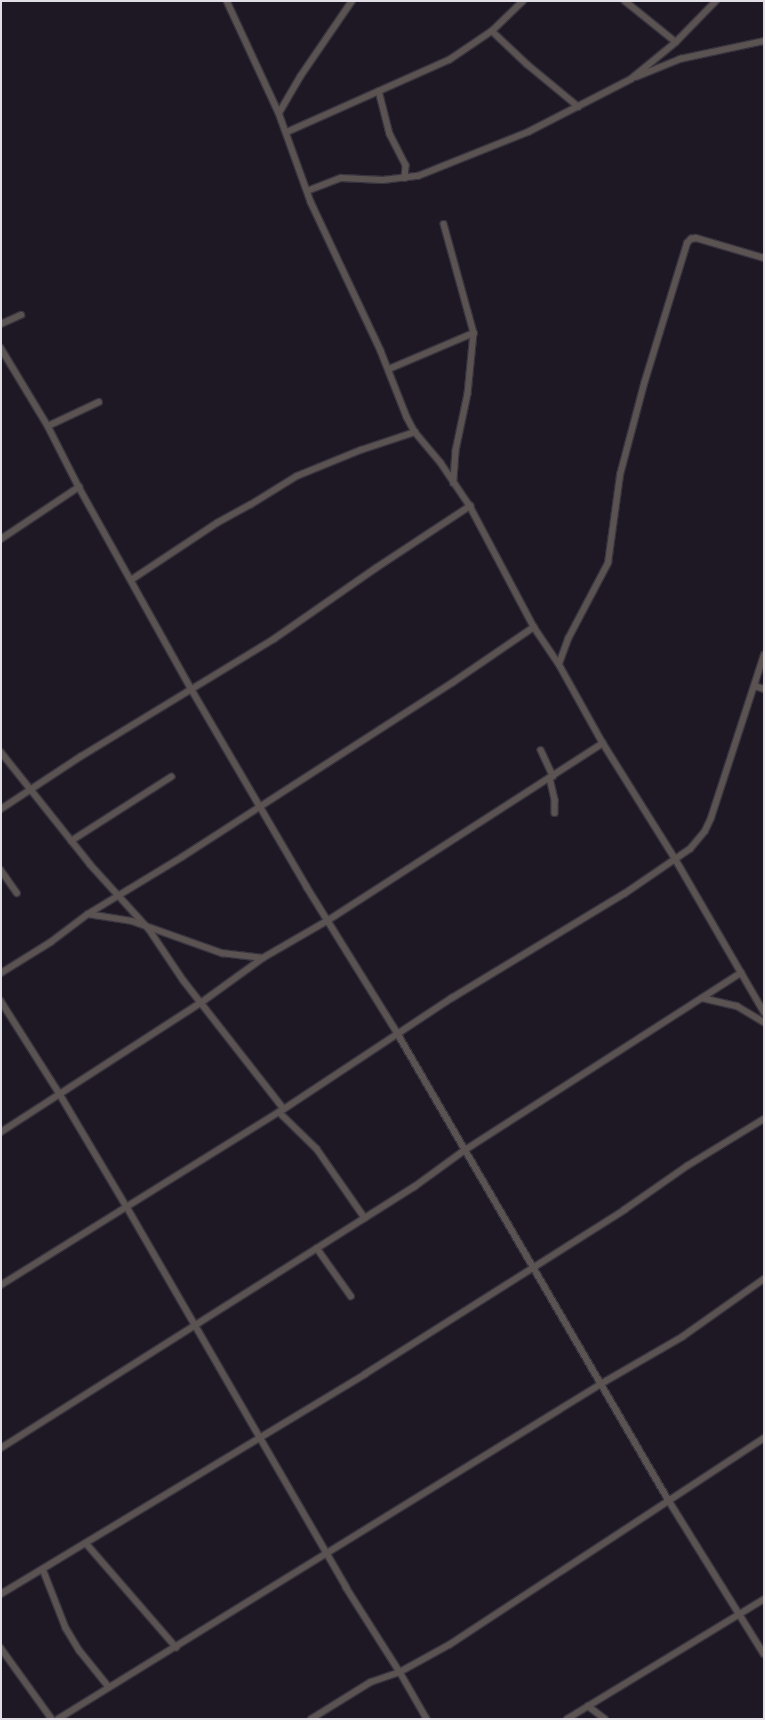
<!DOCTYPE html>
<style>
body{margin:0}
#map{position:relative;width:765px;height:1720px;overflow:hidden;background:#1d1824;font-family:Commissioner,sans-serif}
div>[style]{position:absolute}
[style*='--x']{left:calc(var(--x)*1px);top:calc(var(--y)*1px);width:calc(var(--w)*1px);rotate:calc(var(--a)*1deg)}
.roads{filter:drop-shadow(1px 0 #38343f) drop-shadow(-1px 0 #38343f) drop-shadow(0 1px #38343f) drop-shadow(0 -1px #38343f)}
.street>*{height:5.5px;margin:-2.75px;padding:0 2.75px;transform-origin:2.75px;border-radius:2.75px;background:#5b5352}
span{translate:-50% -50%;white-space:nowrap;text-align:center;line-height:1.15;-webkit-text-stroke:4.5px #1d1824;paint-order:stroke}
.frame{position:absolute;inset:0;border:2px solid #e1dee6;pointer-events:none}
</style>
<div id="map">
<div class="roads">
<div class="street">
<i style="--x:227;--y:1;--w:123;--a:65.1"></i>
<i style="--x:279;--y:113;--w:95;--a:70.2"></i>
<i style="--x:311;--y:202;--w:165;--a:64.8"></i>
<i style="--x:381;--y:351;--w:71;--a:68.5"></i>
<i style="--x:407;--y:417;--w:17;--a:62"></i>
<i style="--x:415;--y:432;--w:40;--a:50"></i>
<i style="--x:441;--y:463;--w:52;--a:56"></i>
<i style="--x:470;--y:506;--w:137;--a:62.1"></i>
<i style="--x:534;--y:627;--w:45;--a:56"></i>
<i style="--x:559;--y:664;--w:90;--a:60.9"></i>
<i style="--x:603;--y:743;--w:138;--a:58"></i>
<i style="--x:676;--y:860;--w:176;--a:59.9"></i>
<i style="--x:625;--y:1;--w:65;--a:38.8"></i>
<i style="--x:492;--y:31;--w:48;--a:43.3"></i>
<i style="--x:527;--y:64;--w:67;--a:39.6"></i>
<i style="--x:636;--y:77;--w:48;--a:-22.2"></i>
<i style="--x:680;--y:59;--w:86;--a:-12.1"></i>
<i style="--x:379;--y:91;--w:44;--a:75.7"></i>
<i style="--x:390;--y:134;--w:35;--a:63"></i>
<i style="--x:406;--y:165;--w:13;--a:94"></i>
<i style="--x:279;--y:113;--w:42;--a:-59.7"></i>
<i style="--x:300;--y:77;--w:92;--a:-55.6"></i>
<i style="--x:287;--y:132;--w:177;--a:-24"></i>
<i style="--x:449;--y:60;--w:52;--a:-34"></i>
<i style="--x:492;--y:31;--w:43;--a:-44.1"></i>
<i style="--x:307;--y:191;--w:36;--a:-21"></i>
<i style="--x:341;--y:178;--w:42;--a:2.7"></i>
<i style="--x:383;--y:180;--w:35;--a:-7"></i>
<i style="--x:418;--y:176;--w:118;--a:-21.8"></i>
<i style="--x:528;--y:132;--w:116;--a:-27.2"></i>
<i style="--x:631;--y:79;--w:58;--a:-39.4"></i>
<i style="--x:676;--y:42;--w:57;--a:-45.7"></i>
<i style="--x:444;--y:224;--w:113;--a:74.6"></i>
<i style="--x:474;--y:333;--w:61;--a:95.6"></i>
<i style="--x:468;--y:394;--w:58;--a:101.9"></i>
<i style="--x:456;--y:451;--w:32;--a:94"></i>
<i style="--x:1;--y:324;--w:22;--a:-24"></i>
<i style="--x:1;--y:348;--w:91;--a:58.9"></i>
<i style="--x:48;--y:426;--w:68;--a:63.1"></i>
<i style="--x:79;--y:487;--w:232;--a:60.9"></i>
<i style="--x:192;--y:690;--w:228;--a:59.7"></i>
<i style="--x:307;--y:887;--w:173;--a:58.2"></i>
<i style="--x:398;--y:1034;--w:538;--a:59.86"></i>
<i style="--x:668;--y:1499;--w:182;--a:58.2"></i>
<i style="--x:389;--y:369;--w:92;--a:-23"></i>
<i style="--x:48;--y:426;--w:56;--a:-25.2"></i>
<i style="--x:1;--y:539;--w:94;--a:-33.7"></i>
<i style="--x:131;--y:580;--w:103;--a:-33.5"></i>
<i style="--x:217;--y:523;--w:38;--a:-29"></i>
<i style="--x:250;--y:505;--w:55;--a:-31.7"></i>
<i style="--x:297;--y:476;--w:69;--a:-22.1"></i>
<i style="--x:361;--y:450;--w:57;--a:-18.4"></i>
<i style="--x:559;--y:664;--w:27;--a:-70"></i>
<i style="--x:568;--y:639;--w:86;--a:-62.2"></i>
<i style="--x:608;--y:563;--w:89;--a:-82.2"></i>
<i style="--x:620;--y:475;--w:94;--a:-75.2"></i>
<i style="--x:644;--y:384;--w:147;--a:-73"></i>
<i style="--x:687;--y:243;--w:6;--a:-45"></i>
<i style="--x:691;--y:239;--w:5;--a:-11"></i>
<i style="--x:696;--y:238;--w:71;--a:16.4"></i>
<i style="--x:755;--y:686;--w:9;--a:18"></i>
<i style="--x:541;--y:750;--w:29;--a:65"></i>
<i style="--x:1;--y:752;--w:143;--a:51.5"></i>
<i style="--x:90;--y:864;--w:88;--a:47.8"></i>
<i style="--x:149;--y:929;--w:63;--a:56.1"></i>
<i style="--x:184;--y:981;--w:162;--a:52"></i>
<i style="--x:550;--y:778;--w:23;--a:77"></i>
<i style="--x:555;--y:800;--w:13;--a:90"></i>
<i style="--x:1;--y:809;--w:95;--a:-33.4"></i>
<i style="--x:80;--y:757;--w:227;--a:-31.3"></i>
<i style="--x:274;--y:639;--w:124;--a:-34.8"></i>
<i style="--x:376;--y:568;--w:113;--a:-33.4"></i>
<i style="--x:71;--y:841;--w:119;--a:-32.6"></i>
<i style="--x:1;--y:870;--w:28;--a:55"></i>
<i style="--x:88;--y:914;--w:45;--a:9"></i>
<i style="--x:132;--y:921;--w:96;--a:19.6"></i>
<i style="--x:222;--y:953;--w:41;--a:7"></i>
<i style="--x:1;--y:973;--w:59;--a:-31.8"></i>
<i style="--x:51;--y:942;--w:46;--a:-37.1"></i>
<i style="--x:88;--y:914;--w:110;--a:-31.2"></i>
<i style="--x:182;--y:857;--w:321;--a:-32.8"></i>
<i style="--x:452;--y:683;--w:99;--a:-34.3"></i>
<i style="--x:702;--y:998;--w:36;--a:13"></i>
<i style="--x:737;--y:1006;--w:31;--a:31"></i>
<i style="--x:1;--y:1001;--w:112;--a:57.7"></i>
<i style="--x:61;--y:1096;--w:129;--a:59.3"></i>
<i style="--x:127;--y:1207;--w:439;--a:60"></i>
<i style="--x:346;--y:1587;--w:101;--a:57.6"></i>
<i style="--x:400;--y:1672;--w:54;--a:60.1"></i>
<i style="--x:279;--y:1112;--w:53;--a:44.2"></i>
<i style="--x:317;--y:1149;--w:84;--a:55.2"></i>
<i style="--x:1;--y:1132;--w:239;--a:-32.9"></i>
<i style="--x:202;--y:1002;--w:75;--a:-35.8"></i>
<i style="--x:263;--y:958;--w:74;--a:-30"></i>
<i style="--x:327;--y:921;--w:328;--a:-32.8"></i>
<i style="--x:317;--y:1248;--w:59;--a:54.7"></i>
<i style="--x:1;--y:1285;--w:333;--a:-31.9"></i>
<i style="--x:284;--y:1109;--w:201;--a:-33.5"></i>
<i style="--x:452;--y:998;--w:201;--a:-31.2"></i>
<i style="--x:624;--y:894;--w:80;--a:-34.3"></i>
<i style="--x:690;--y:849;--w:23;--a:-50"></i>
<i style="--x:705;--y:831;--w:14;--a:-65"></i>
<i style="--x:711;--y:818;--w:171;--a:-72"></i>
<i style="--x:1;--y:1448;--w:489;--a:-32.3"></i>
<i style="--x:414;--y:1187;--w:63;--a:-36"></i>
<i style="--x:465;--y:1150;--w:328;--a:-32.7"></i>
<i style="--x:86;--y:1543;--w:138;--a:49.1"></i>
<i style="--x:43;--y:1569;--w:63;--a:68.7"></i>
<i style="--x:66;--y:1628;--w:27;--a:59"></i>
<i style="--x:80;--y:1651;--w:46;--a:51.1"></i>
<i style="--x:1;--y:1594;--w:425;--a:-31.1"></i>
<i style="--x:365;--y:1374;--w:307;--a:-32.3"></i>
<i style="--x:624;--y:1210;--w:77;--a:-34.9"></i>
<i style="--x:687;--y:1166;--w:90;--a:-31.4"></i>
<i style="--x:1;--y:1648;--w:87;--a:54.3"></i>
<i style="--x:588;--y:1706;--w:21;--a:37"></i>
<i style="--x:58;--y:1719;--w:638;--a:-31.67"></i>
<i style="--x:601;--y:1384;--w:94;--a:-30.1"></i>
<i style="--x:682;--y:1337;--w:100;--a:-35.3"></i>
<i style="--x:311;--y:1719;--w:70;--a:-31.7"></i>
<i style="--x:371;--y:1682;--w:31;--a:-19"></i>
<i style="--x:400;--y:1672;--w:56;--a:-28.9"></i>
<i style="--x:449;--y:1645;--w:377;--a:-33.3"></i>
<i style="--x:567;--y:1719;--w:231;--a:-31.3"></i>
</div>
</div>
<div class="frame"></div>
</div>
